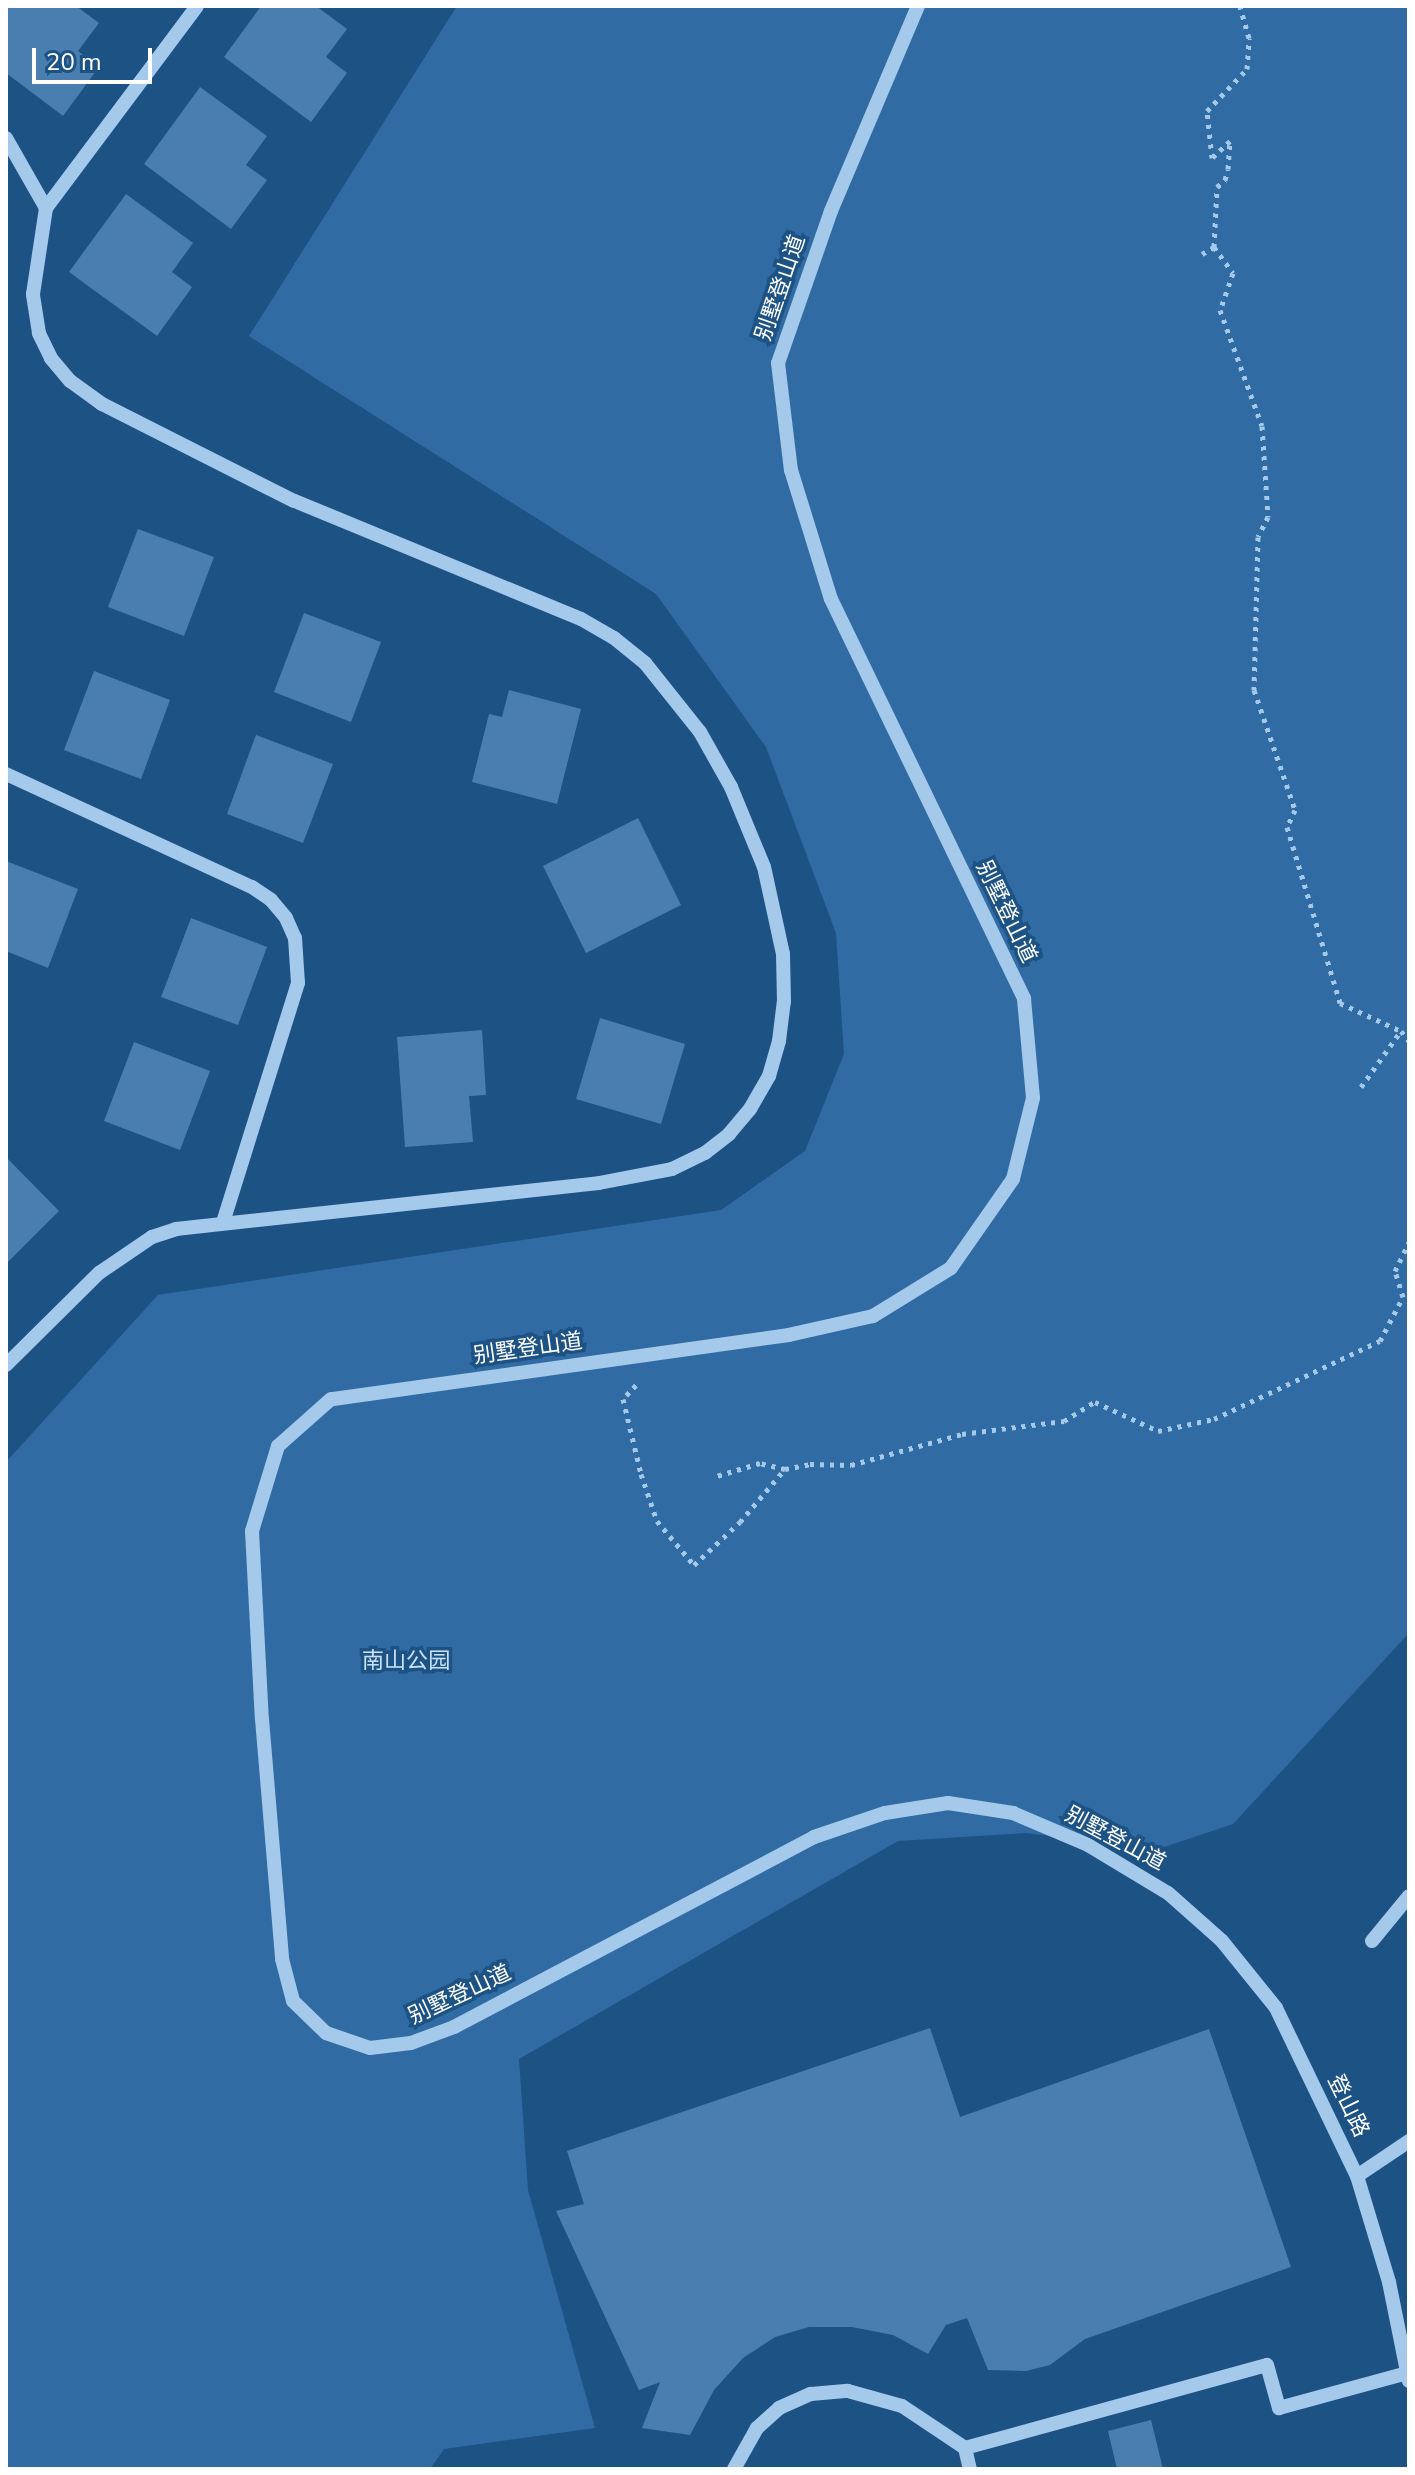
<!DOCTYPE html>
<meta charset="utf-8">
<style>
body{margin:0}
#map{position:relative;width:1415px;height:2475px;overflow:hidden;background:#1d5285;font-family:"Nunito Sans","Noto Sans SC",sans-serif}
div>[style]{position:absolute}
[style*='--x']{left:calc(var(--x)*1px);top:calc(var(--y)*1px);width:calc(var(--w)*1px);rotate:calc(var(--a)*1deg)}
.green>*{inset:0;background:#306ca3}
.building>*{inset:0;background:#4a7eb0}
.path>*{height:5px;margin-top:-2.5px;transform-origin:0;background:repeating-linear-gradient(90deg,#a4c9eb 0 4px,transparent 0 10px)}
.minor>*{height:14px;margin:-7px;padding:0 7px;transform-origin:7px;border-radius:7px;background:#a4c9eb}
span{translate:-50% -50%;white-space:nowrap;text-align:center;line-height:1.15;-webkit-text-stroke:7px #1d5285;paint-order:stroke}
.street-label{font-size:22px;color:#fff}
.park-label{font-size:22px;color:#c9e1f8}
.frame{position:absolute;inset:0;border:8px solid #fff;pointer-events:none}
.scale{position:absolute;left:32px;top:48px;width:120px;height:36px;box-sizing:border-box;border:4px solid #fff;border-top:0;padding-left:10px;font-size:24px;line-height:28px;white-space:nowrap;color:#fff;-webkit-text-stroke:6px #1d5285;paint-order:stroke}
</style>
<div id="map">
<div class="green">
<i style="clip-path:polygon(457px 6px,1409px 6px,1409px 1633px,1233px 1824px,1158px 1849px,1026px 1833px,898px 1841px,519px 2059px,528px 2190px,595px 2428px,444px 2449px,430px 2469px,6px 2469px,6px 1462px,158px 1295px,721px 1210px,805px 1151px,844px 1054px,836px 933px,766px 747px,656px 594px,249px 336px)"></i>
</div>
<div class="building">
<i style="clip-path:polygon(8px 6px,76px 6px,99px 23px,78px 51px,99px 67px,63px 116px,6px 73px)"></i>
<i style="clip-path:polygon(261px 6px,316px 6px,347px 29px,326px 57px,347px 73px,311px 122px,224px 57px)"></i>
<i style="clip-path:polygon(200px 87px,267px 136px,246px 165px,267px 180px,231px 229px,144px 164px)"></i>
<i style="clip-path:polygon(126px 194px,193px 243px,172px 272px,192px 287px,157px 336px,69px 272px)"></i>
<i style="clip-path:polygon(138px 529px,214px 557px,184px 636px,108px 607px)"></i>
<i style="clip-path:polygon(304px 613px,381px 642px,351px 722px,274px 692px)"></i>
<i style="clip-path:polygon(94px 671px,170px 700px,141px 779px,64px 750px)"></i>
<i style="clip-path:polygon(509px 690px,581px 709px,557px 804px,472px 782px,489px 714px,502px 717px)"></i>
<i style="clip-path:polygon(256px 735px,333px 764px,303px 843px,227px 814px)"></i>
<i style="clip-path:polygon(638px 818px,681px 905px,586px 953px,543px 866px)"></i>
<i style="clip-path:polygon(6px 861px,78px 889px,48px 968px,6px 951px)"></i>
<i style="clip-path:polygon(191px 918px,267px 947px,238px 1025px,161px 997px)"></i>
<i style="clip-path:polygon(600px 1018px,685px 1044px,661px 1124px,576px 1099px)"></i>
<i style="clip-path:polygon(482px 1030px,486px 1095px,469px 1096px,473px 1142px,405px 1147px,397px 1037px)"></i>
<i style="clip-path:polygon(134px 1042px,210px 1071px,180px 1150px,104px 1121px)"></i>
<i style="clip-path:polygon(6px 1157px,59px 1211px,6px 1264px)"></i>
<i style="clip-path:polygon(930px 2028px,960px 2117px,1209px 2029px,1291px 2267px,1085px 2339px,1050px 2365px,1026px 2371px,988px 2370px,967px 2318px,946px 2325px,928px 2354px,893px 2335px,852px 2327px,809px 2327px,775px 2337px,743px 2358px,714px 2390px,690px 2435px,642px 2428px,660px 2382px,639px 2390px,556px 2211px,584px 2204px,567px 2151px)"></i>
<i style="clip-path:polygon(1151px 2420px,1163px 2469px,1117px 2469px,1108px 2431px)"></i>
</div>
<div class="path">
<i style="--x:1214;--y:247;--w:60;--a:-87.1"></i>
<i style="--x:1217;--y:187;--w:11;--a:-41"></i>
<i style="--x:1225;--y:180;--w:11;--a:-75"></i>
<i style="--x:1228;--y:169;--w:28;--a:-86"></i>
<i style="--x:1230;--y:141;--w:25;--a:137"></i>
<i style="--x:1212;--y:158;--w:47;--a:-96.1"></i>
<i style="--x:1207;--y:111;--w:58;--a:-46.4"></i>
<i style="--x:1247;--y:69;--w:31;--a:-86"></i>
<i style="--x:1249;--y:38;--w:33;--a:-106"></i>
<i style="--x:1202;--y:254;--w:14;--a:-30"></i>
<i style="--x:1214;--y:247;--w:32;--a:54"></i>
<i style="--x:1233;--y:273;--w:39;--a:109"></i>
<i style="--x:1220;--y:310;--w:123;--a:70.1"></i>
<i style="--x:1262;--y:426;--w:91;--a:86.2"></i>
<i style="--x:1268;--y:517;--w:22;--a:117"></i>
<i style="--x:1258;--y:537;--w:153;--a:91.5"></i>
<i style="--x:1254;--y:690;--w:127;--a:71.1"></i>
<i style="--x:1295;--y:810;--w:19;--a:115"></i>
<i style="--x:1287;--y:827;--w:184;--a:73.2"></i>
<i style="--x:1340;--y:1003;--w:67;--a:24.7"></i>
<i style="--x:1401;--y:1031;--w:13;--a:51"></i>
<i style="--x:1361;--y:1087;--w:69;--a:-54.5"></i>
<i style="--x:636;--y:1385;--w:19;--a:133"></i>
<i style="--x:623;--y:1399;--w:77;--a:76.5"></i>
<i style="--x:641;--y:1474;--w:50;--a:71.2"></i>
<i style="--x:657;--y:1521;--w:57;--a:49.9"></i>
<i style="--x:694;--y:1565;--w:63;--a:-43.1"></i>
<i style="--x:740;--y:1522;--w:70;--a:-49.7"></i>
<i style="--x:785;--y:1469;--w:26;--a:-167"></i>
<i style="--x:760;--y:1463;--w:45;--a:163.2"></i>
<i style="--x:785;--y:1469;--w:25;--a:-11"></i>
<i style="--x:810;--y:1464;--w:41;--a:1.4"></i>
<i style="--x:851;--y:1465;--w:115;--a:-15.6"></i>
<i style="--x:962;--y:1434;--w:103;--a:-7.3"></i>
<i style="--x:1064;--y:1421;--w:36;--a:-32"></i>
<i style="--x:1095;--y:1402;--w:69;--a:24.7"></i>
<i style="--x:1158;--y:1431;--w:57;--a:-12.1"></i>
<i style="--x:1214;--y:1419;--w:183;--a:-25.2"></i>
<i style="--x:1380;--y:1341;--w:50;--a:-62.4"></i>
<i style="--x:1403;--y:1297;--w:27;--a:-107"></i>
<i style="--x:1395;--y:1271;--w:32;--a:-64"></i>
</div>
<div class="minor">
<i style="--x:918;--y:6;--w:223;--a:113"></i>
<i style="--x:831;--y:211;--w:161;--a:109.2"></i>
<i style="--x:778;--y:363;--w:108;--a:83.1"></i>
<i style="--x:791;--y:470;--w:135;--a:72.8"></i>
<i style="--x:831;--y:599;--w:444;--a:64.2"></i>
<i style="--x:1024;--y:999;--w:99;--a:84.8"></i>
<i style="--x:1033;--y:1098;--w:83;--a:103.9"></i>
<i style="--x:1013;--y:1179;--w:108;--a:124.9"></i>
<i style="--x:951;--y:1268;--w:92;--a:148.4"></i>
<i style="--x:873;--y:1316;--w:86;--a:167.3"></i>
<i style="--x:789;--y:1335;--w:462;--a:172"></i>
<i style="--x:331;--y:1399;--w:71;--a:138.4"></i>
<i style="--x:278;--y:1446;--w:89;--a:107"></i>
<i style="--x:252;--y:1531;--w:188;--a:87"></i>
<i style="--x:262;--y:1719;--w:241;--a:85.2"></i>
<i style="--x:282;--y:1959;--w:43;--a:75.3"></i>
<i style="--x:293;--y:2001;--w:46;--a:44.1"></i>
<i style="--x:326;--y:2033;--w:46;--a:18.8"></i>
<i style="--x:370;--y:2048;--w:41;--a:-7"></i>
<i style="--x:411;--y:2043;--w:46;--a:-20.4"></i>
<i style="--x:454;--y:2027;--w:407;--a:-27.8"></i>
<i style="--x:814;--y:1837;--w:75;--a:-18.7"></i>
<i style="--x:885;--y:1813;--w:64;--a:-9"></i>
<i style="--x:948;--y:1803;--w:66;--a:8.7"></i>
<i style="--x:1013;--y:1813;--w:82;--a:23.1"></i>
<i style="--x:1088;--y:1845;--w:93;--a:31"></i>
<i style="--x:1168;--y:1893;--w:72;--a:41.6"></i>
<i style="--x:1222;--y:1941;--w:86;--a:51.1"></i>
<i style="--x:1276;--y:2008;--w:187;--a:64.3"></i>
<i style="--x:1357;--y:2176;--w:111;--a:73.2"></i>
<i style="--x:1389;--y:2282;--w:101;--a:78.6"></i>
<i style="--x:6;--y:138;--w:81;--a:60.3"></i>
<i style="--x:6;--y:774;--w:271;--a:24.7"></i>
<i style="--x:252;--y:887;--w:23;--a:34"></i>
<i style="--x:271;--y:900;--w:23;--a:50"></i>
<i style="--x:286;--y:918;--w:22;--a:66"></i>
<i style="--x:295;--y:938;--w:45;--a:86.2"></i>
<i style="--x:298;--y:983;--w:250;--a:107.4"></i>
<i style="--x:6;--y:1365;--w:131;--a:-44.7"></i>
<i style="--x:99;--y:1273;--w:64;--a:-34.2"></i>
<i style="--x:152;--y:1237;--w:25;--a:-18"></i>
<i style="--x:176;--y:1229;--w:425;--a:-6.2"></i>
<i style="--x:599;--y:1183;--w:74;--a:-10.9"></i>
<i style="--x:672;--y:1169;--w:37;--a:-26"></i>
<i style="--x:705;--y:1153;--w:31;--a:-38"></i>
<i style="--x:729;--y:1134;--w:33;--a:-50"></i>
<i style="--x:750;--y:1109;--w:38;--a:-60"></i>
<i style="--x:769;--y:1076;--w:36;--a:-74"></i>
<i style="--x:779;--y:1041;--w:39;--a:-83"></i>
<i style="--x:784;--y:1002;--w:48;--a:-91.2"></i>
<i style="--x:783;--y:954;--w:89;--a:-102.3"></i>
<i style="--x:764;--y:867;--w:87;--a:-112.4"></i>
<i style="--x:731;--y:787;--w:63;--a:-119.4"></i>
<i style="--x:700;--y:732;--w:88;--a:-128.6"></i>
<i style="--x:645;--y:663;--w:40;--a:-141"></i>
<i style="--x:614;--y:638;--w:38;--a:-150"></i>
<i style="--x:581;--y:619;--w:310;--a:-157.6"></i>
<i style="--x:294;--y:501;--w:215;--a:-153.2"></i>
<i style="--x:102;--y:404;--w:39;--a:-144"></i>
<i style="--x:70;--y:381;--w:30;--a:-130"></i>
<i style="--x:51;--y:358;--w:28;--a:-116"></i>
<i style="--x:39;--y:333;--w:39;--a:-99"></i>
<i style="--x:33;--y:294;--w:87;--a:-81.4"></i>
<i style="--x:46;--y:208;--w:252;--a:-53.2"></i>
<i style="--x:1372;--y:1941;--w:58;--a:-50.6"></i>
<i style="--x:1357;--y:2176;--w:63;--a:-33.9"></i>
<i style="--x:965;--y:2448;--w:313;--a:-15.4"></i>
<i style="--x:1267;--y:2365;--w:45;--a:74.4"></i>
<i style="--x:1279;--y:2408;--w:133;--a:-15.3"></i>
<i style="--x:734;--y:2469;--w:47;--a:-60.7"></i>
<i style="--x:757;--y:2428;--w:30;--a:-42"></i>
<i style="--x:779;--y:2408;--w:35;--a:-24"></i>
<i style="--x:811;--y:2394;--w:37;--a:-5"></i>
<i style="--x:848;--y:2391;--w:56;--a:15.5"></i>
<i style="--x:902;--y:2406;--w:76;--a:33.7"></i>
<i style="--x:965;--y:2448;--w:22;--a:77"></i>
</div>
<div class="street-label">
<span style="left:781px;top:288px;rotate:-71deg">别墅登山道</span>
<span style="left:1006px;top:912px;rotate:64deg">别墅登山道</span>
<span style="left:528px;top:1349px;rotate:-8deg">别墅登山道</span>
<span style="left:1115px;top:1839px;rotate:28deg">别墅登山道</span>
<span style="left:460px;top:1995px;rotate:-25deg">别墅登山道</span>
<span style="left:1348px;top:2106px;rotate:64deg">登山路</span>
</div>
<div class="park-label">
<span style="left:406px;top:1662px">南山公园</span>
</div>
<div class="frame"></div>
<div class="scale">20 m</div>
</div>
